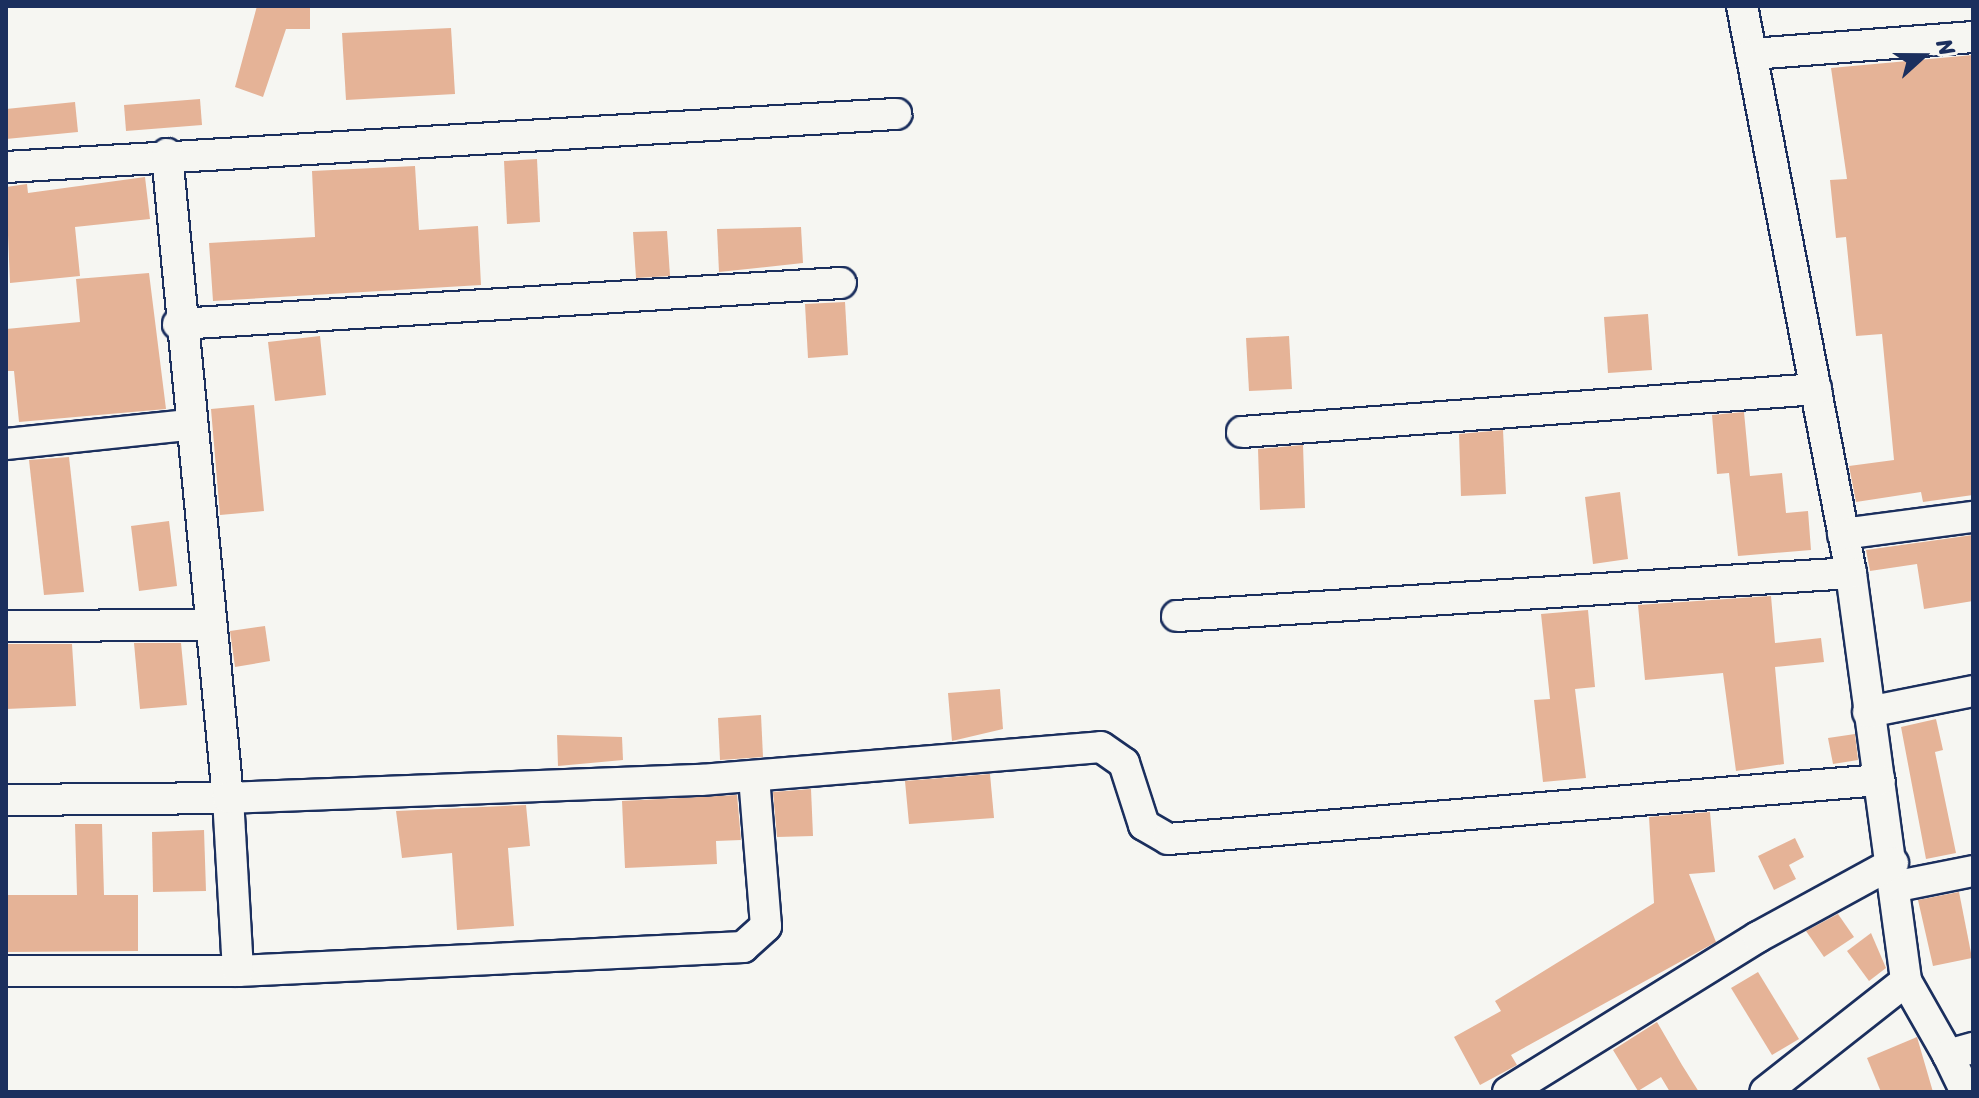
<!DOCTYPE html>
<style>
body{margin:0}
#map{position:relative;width:1979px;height:1098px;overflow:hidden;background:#f6f6f2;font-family:Sriracha,sans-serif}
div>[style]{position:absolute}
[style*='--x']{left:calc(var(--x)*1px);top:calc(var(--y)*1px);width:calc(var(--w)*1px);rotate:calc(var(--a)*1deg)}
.building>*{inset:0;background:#e5b397}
.roads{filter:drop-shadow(2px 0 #1b2f5e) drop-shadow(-2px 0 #1b2f5e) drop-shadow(0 2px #1b2f5e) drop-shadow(0 -2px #1b2f5e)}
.minor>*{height:30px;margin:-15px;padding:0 15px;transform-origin:15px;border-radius:15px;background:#f6f6f2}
span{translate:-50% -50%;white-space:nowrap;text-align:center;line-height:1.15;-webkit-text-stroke:8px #f6f6f2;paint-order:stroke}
.frame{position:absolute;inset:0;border:8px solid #1b2f5e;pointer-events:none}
.north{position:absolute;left:1883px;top:16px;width:80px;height:80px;-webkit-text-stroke:6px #f6f6f2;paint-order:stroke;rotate:69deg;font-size:22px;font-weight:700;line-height:32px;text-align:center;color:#1b2f5e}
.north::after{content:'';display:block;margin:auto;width:28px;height:36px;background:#1b2f5e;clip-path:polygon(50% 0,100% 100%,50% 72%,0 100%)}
</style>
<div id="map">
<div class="building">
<i style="clip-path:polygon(257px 6px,310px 6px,310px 29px,286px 29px,263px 97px,235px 87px)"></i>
<i style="clip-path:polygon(451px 28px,455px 94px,346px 100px,342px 33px)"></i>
<i style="clip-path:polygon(1973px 55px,1973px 495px,1923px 502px,1921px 492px,1856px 502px,1849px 466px,1894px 460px,1882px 334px,1856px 336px,1846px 237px,1836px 238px,1830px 180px,1847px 179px,1831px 68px)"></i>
<i style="clip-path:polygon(200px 99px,202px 125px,126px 131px,124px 105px)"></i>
<i style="clip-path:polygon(75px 102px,78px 132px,6px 139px,6px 109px)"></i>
<i style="clip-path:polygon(537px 159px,540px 222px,507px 224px,504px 161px)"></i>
<i style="clip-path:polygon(415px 166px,419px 230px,478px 226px,481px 285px,213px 301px,209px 243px,315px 237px,312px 171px)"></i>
<i style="clip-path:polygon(145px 177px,150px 219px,75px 227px,80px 276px,10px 283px,6px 187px,27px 184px,28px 193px)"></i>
<i style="clip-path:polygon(801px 227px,803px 263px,719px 272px,717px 229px)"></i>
<i style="clip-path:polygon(667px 231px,670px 276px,636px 278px,633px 232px)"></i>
<i style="clip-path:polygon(149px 273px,166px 409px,19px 422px,14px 371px,6px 371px,6px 329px,80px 322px,76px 279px)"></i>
<i style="clip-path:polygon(845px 302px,848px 355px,808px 358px,805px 304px)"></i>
<i style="clip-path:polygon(1648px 314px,1652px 370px,1608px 373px,1604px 317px)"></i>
<i style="clip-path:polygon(320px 336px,326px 395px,275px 401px,268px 342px)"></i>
<i style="clip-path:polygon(1289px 336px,1292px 389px,1249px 391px,1246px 338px)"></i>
<i style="clip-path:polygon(254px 405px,264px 511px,220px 515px,211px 409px)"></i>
<i style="clip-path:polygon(1744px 412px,1750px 476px,1782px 473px,1786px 513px,1808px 511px,1811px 550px,1738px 556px,1729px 473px,1717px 474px,1712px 415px)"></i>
<i style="clip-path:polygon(1503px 430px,1506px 494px,1461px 496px,1459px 434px)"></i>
<i style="clip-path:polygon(1303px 445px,1305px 508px,1260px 510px,1258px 449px)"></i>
<i style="clip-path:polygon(69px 457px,84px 592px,44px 595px,29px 460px)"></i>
<i style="clip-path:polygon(1620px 492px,1628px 559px,1593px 564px,1585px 497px)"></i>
<i style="clip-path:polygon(169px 521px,177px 586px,139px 591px,131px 526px)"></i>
<i style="clip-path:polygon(1973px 535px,1973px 601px,1924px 609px,1917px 564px,1870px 571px,1866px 550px)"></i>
<i style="clip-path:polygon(1771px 596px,1775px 643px,1821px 638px,1824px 662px,1775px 667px,1784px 764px,1736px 771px,1723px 673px,1645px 680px,1638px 605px)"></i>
<i style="clip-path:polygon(1588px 610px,1595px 687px,1575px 689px,1586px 778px,1543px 782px,1534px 700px,1550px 699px,1541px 614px)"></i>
<i style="clip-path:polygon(265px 626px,270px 661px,235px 667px,230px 631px)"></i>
<i style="clip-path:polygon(134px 643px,181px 643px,187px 705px,140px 709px)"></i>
<i style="clip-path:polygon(6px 644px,72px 644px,76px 706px,6px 709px)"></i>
<i style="clip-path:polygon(1000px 689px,1003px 729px,952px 741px,948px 693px)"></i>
<i style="clip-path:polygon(761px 715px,763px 757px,720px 760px,718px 718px)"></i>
<i style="clip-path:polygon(1936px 719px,1943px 750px,1935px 752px,1956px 853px,1926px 859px,1901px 727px)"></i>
<i style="clip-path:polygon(1855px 734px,1858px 760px,1833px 764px,1828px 738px)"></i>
<i style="clip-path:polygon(557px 735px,622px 737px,623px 760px,558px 766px)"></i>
<i style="clip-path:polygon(990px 774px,994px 818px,909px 824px,905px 781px)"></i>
<i style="clip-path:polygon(811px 789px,813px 836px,777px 837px,773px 792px)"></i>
<i style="clip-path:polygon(737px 795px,741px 840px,716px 841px,717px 864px,625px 868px,622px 801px)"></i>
<i style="clip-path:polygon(526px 805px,530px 846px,508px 848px,514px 926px,457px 930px,452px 853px,402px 858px,396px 811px)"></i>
<i style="clip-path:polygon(1710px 812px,1715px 872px,1689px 874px,1716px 942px,1511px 1055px,1517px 1065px,1480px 1085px,1454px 1037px,1501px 1011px,1495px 1001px,1654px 903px,1649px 817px)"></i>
<i style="clip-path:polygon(75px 824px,102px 824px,104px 895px,138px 895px,138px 951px,6px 952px,6px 895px,77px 895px)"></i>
<i style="clip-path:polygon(204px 830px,206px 891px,153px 892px,152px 832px)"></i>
<i style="clip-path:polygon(1795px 838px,1804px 857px,1789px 865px,1796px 879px,1774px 890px,1758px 856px)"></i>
<i style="clip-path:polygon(1959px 892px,1972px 958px,1933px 966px,1918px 900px)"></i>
<i style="clip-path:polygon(1838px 914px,1854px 937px,1824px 957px,1806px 931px)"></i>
<i style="clip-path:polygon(1871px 933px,1886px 968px,1869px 981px,1847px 951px)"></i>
<i style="clip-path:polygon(1758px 972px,1799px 1039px,1772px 1055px,1731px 988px)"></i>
<i style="clip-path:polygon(1657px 1022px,1682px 1065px,1699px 1092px,1670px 1092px,1661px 1077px,1638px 1091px,1613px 1050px)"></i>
<i style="clip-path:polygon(1917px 1037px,1933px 1092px,1881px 1092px,1867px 1058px)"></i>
</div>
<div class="roads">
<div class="minor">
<i style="--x:1742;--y:6;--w:577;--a:79.12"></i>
<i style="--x:1851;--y:573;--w:412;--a:82.3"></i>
<i style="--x:1906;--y:981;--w:179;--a:141.8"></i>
<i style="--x:1752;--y:54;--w:222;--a:-4.4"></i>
<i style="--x:6;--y:167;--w:892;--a:-3.41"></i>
<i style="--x:178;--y:324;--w:664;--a:-3.54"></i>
<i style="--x:1242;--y:432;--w:576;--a:-4.28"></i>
<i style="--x:6;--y:444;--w:183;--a:-6"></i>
<i style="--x:1843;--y:534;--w:131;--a:-7.5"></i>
<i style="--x:1177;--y:616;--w:675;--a:-3.65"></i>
<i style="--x:6;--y:626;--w:201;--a:-0.3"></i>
<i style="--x:1868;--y:712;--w:107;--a:-11.3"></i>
<i style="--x:6;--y:800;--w:222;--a:-0.5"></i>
<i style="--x:228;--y:798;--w:647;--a:-95.41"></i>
<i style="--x:1898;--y:886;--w:76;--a:-11.3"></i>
<i style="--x:6;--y:971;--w:232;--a:0"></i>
<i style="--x:238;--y:971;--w:506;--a:-2.72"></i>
<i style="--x:743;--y:947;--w:31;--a:-42"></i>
<i style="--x:766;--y:926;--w:149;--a:-94.6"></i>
<i style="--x:238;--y:971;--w:173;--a:-93.3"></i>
<i style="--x:228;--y:798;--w:473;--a:-2.2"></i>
<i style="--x:701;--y:780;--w:401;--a:-4.7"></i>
<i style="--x:1101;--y:747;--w:28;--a:35"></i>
<i style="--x:1124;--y:763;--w:65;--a:72.1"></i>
<i style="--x:1144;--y:825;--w:28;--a:30"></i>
<i style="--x:1168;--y:839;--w:714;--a:-4.74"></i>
<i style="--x:1906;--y:981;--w:85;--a:60.4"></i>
<i style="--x:1948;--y:1055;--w:26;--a:-16"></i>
<i style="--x:1948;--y:1055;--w:41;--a:64.1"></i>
<i style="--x:1508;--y:1092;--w:294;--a:-31.8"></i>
<i style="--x:1758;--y:937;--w:154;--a:-28.7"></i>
</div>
</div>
<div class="frame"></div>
<div class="north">N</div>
</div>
